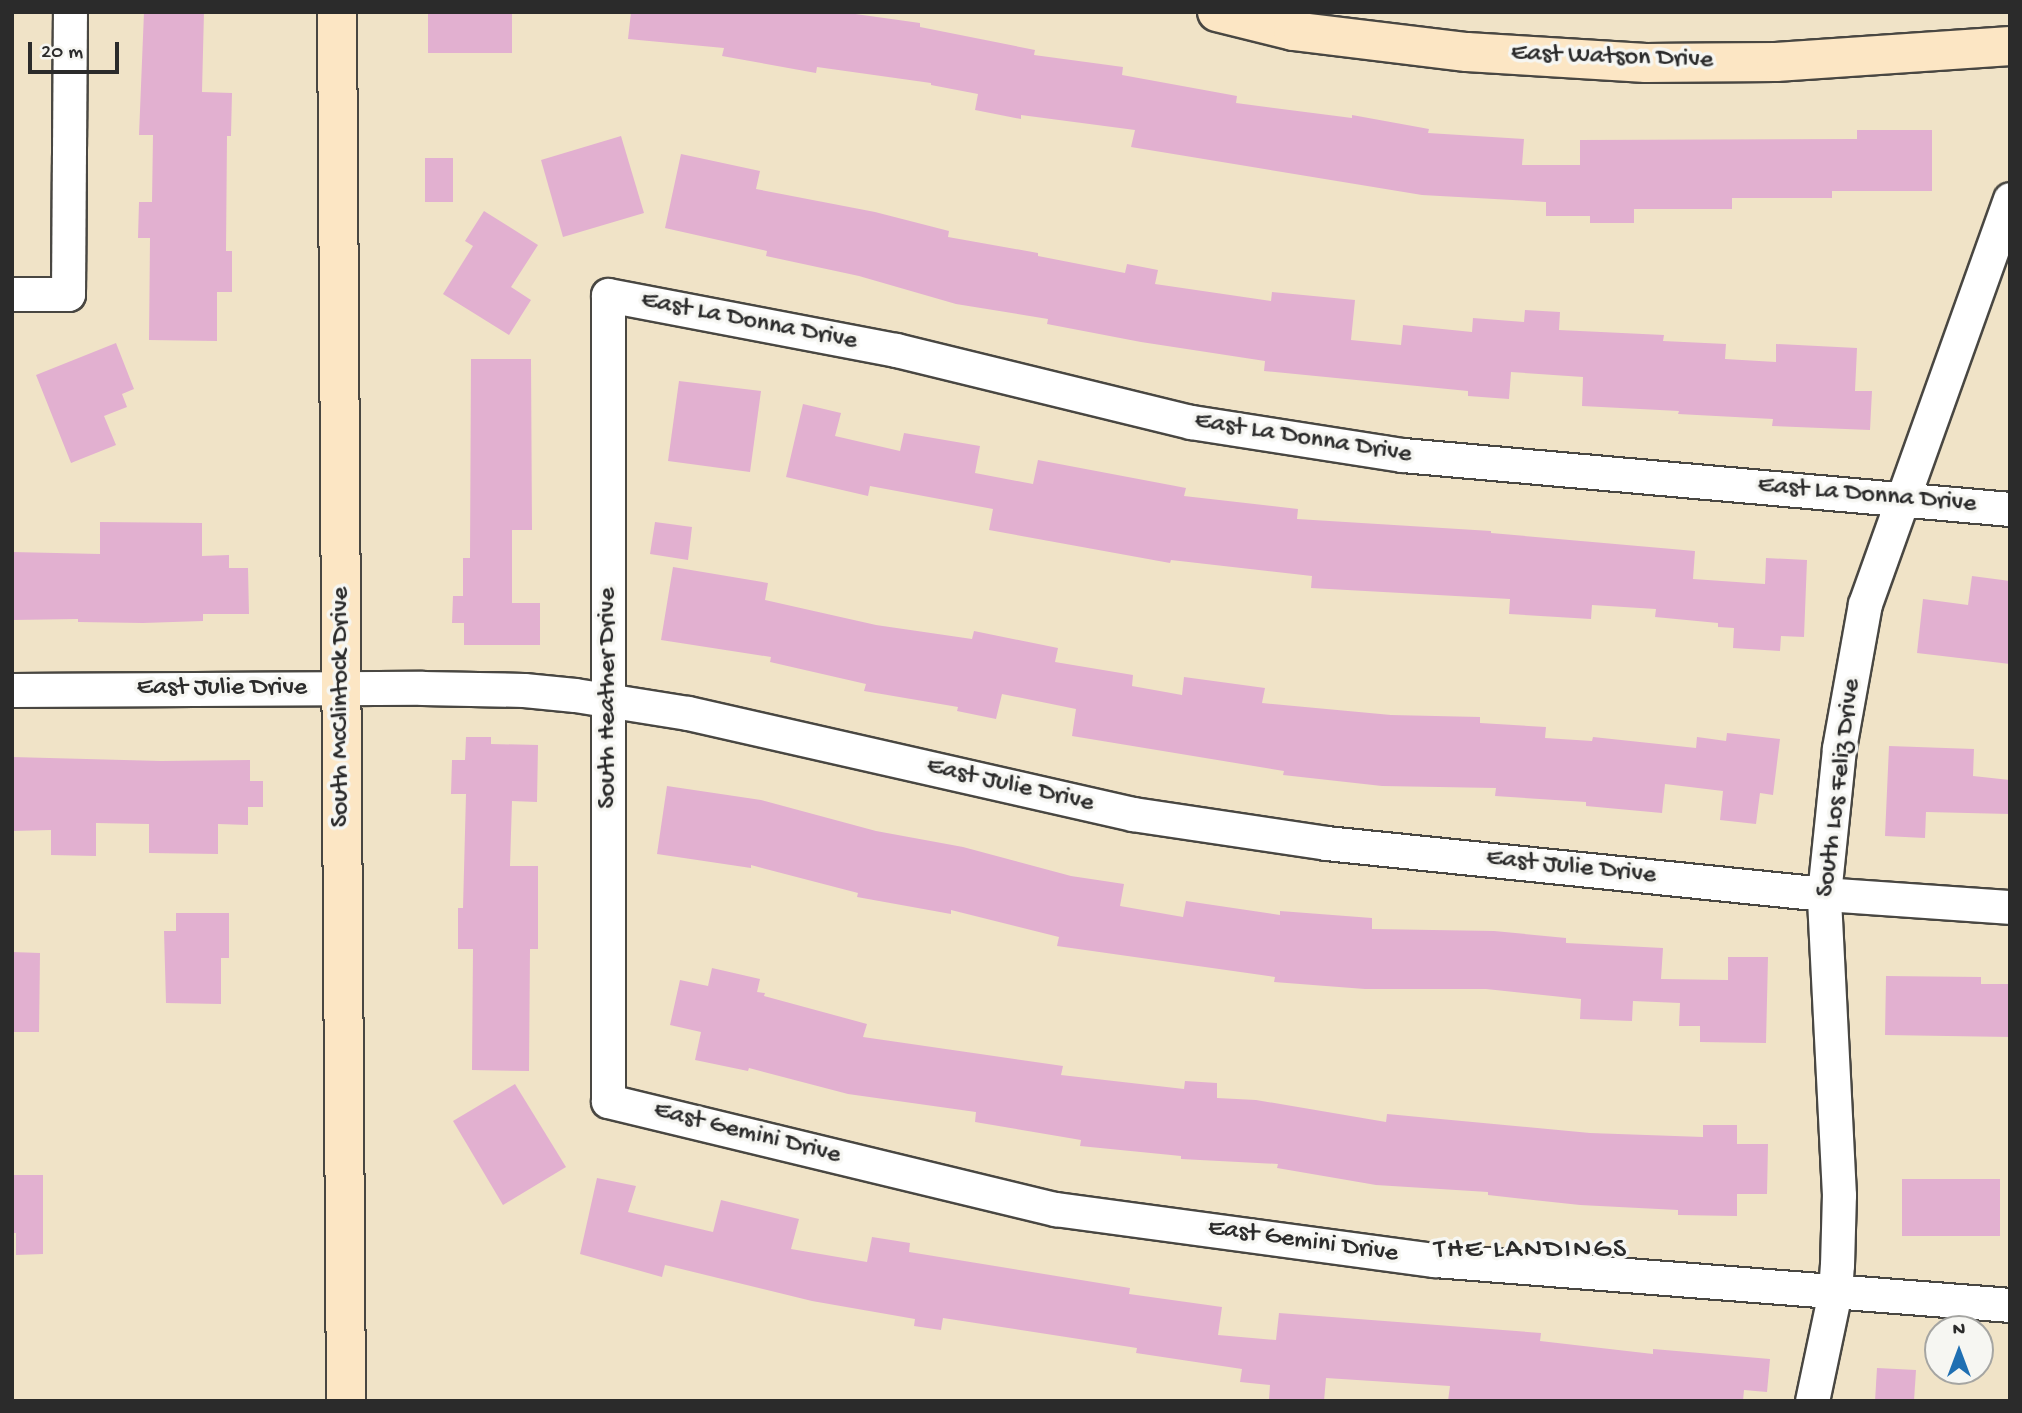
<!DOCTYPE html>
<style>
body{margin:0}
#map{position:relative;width:2022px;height:1413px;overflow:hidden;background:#f0e3c7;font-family:"Gochi Hand",sans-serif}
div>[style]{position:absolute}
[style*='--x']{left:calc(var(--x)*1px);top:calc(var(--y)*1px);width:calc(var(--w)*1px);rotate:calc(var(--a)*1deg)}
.building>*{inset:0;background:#e2b0d0}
.roads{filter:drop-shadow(2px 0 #494742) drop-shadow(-2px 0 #494742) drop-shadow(0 2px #494742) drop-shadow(0 -2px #494742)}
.street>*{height:33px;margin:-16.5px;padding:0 16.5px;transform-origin:16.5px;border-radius:16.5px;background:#fff}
.secondary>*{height:38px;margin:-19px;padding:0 19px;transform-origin:19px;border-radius:19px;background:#fce6c4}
span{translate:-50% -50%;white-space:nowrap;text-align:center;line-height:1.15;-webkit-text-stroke:7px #f6f6f2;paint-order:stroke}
.street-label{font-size:26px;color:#2b2b2b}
.neighbourhood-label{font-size:28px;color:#2b2b2b;letter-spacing:2px}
.frame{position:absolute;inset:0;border:14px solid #2b2b2b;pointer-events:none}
.north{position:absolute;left:1924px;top:1315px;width:70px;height:70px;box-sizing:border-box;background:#f6f6f2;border:2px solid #a5a5a2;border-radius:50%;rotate:0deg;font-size:19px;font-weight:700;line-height:28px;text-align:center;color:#2b2b2b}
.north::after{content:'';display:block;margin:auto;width:24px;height:32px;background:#1f6fb2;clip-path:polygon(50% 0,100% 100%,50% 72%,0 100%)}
.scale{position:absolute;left:28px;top:42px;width:91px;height:32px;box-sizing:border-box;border:4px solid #2b2b2b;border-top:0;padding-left:9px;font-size:21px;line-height:24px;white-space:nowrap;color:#2b2b2b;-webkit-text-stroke:5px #f6f6f2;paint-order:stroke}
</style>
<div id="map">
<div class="building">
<i style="clip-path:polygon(144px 12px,204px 12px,202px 92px,232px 93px,231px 136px,227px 136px,226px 251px,232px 251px,232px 292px,217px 292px,217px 341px,149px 340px,150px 238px,138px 238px,139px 202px,152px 202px,153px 135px,139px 135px)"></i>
<i style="clip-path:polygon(428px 12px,512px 12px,512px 53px,428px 53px)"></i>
<i style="clip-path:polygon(631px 12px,841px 12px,920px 23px,920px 27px,1035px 50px,1034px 55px,1123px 67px,1122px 75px,1237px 96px,1236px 103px,1352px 118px,1352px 115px,1429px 129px,1428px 133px,1524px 139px,1522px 165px,1580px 165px,1580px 140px,1857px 139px,1857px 130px,1932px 130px,1932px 191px,1832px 191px,1832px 198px,1732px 198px,1732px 209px,1634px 209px,1634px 223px,1590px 223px,1590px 216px,1546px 216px,1546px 202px,1422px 195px,1131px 147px,1135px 130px,1021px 115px,1021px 119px,975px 110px,978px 94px,931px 85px,931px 83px,817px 67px,816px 73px,722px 56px,724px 48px,628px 39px)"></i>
<i style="clip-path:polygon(621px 136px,644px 213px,563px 237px,541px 160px)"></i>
<i style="clip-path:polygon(681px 154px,760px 171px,756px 189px,875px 212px,949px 231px,948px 237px,1038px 253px,1038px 256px,1125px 273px,1127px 264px,1158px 270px,1155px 284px,1271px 301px,1272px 292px,1355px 300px,1351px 340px,1401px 345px,1403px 325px,1472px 332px,1473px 318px,1524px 322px,1525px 310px,1560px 312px,1559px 330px,1664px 335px,1663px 341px,1726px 344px,1725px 359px,1776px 362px,1776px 344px,1857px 348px,1855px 391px,1872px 391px,1870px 430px,1772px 426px,1773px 419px,1678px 414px,1679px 411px,1582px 406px,1583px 377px,1511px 372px,1509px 399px,1468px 396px,1468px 391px,1264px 371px,1265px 361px,1141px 342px,1047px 324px,1048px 319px,956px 304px,859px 276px,766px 256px,767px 251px,665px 228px)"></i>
<i style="clip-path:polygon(425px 158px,453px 158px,453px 202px,425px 202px)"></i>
<i style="clip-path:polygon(484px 211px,538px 245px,511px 287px,531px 300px,509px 335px,443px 294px,473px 246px,465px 241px)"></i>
<i style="clip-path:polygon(116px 343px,134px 389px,122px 394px,127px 407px,104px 416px,116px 445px,71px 463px,36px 375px)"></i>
<i style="clip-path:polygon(471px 359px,531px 359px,532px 530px,512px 530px,512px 603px,540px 603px,540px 645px,464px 645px,464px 623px,452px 623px,453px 596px,463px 596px,463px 558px,470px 558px)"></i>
<i style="clip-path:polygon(679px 381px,761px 391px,750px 472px,668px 461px)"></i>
<i style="clip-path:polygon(803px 404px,841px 413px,835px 436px,900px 451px,904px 433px,980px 446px,975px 473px,1033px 484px,1038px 460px,1186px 488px,1184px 496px,1298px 509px,1297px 519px,1491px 531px,1491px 533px,1695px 551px,1693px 579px,1765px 584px,1766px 558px,1807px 560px,1804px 637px,1781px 636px,1780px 651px,1733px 648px,1734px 628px,1718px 627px,1718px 623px,1655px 617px,1656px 609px,1592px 605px,1591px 619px,1509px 614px,1510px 599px,1311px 588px,1312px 576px,1171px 560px,1170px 563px,989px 530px,993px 509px,870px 486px,868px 496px,786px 477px)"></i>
<i style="clip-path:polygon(100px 522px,202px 523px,202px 556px,229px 555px,229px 568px,248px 568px,249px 614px,203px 614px,203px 621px,143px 623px,78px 622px,78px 619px,12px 620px,12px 552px,100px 554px)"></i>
<i style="clip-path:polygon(655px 522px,692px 527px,688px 560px,650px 554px)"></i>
<i style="clip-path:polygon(673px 567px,768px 583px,765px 600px,876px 625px,972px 639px,974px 631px,1058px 648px,1055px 662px,1133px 675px,1132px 686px,1182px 695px,1184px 677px,1265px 688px,1262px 703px,1391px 715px,1480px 717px,1480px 723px,1546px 727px,1545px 738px,1592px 741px,1593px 737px,1696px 748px,1697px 737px,1726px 741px,1727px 733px,1780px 739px,1773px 795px,1760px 793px,1756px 824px,1720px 820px,1723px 791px,1665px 784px,1662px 813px,1586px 806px,1586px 802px,1495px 796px,1496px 788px,1382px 786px,1283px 775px,1284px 771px,1072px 736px,1076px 709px,1002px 694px,996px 719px,957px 711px,958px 707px,864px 691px,866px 684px,770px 662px,771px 657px,661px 640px)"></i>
<i style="clip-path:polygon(1972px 576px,2010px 581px,2010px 664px,1917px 653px,1923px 599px,1968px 605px)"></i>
<i style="clip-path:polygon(466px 737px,491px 737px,491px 744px,538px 745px,537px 802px,512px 801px,510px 866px,538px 866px,538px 949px,530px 949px,529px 1071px,472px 1070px,473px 949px,458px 949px,458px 908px,463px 908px,466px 794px,451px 794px,452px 760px,465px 760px)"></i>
<i style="clip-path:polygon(1889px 746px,1974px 749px,1973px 776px,2010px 780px,2010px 814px,1926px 812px,1925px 838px,1885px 836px)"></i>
<i style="clip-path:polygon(12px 757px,161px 761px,250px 760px,250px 781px,263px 781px,263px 807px,248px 807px,248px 825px,218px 824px,218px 854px,149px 853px,149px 824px,96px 823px,96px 856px,51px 855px,51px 830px,12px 831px)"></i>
<i style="clip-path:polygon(667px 786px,761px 800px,876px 831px,963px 847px,1071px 876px,1124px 884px,1120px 906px,1183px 917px,1186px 901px,1280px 915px,1280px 911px,1372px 918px,1372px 929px,1494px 931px,1566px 938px,1566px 943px,1663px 948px,1661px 979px,1728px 980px,1728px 957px,1768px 957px,1766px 1043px,1700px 1042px,1700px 1026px,1679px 1026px,1680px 1003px,1633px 1001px,1632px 1021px,1580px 1019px,1581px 999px,1486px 989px,1365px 989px,1274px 982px,1275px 977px,1057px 946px,1059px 937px,951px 910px,951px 914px,857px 897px,858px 893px,751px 865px,751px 868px,657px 854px)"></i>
<i style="clip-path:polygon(176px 913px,229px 913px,229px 958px,221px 958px,221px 1004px,166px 1003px,164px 931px,176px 931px)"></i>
<i style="clip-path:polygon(12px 952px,40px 953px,39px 1032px,12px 1032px)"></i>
<i style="clip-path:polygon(712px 968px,760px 979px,757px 992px,765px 993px,764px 996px,867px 1024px,863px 1037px,1063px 1066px,1061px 1075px,1184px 1089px,1185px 1081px,1217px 1083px,1217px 1098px,1256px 1100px,1386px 1122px,1387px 1114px,1590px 1133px,1703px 1137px,1703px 1125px,1737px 1125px,1737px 1144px,1768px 1144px,1767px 1194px,1737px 1194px,1737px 1216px,1678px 1215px,1678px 1210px,1580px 1205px,1488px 1195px,1488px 1192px,1376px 1185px,1277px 1168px,1278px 1164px,1181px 1159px,1181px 1156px,1080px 1146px,1081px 1140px,975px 1122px,976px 1112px,848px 1094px,749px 1068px,748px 1071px,695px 1060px,701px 1032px,670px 1025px,680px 980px,708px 986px)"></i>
<i style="clip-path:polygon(1886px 976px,1981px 977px,1981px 984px,2010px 984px,2010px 1037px,1885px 1035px)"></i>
<i style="clip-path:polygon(515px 1084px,566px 1167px,503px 1205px,453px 1121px)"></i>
<i style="clip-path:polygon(12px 1175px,43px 1175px,43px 1254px,16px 1255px,16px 1233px,12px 1233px)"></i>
<i style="clip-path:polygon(597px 1178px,636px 1186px,628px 1212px,713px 1232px,721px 1200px,799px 1219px,791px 1249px,867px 1262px,872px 1237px,910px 1243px,909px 1252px,1130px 1288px,1129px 1294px,1222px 1307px,1218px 1335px,1276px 1340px,1279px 1313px,1541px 1333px,1540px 1341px,1653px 1354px,1653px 1349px,1770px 1359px,1767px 1392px,1744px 1390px,1743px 1401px,1448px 1401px,1450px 1386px,1326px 1378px,1324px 1401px,1269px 1399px,1270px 1385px,1240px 1382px,1242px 1369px,1136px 1353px,1137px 1348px,943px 1318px,941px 1330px,914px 1326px,915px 1319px,812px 1301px,665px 1265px,662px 1277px,580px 1254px)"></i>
<i style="clip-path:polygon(1902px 1179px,2000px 1179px,2000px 1236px,1902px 1236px)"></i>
<i style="clip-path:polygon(1877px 1368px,1916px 1370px,1914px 1401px,1875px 1401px)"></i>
</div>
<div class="roads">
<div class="street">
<i style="--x:12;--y:294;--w:56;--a:0"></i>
<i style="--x:68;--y:294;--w:282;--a:-89.6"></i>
<i style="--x:2010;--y:509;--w:610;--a:-174.92"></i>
<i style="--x:1402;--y:455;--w:214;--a:-171.1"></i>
<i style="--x:1191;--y:422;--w:304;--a:-166.3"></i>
<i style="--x:896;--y:350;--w:293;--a:-169.2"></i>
<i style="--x:608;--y:295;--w:806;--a:90"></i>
<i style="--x:608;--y:1101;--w:461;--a:13.6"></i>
<i style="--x:1056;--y:1209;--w:382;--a:7.7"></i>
<i style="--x:1435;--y:1260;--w:577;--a:4.47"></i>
<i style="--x:12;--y:690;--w:410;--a:-0.3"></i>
<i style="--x:422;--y:688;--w:102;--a:1.1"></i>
<i style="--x:524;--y:690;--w:51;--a:5.6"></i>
<i style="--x:575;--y:695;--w:114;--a:9.1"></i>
<i style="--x:688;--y:713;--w:456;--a:12.8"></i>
<i style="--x:1133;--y:814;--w:195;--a:8.5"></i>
<i style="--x:1326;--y:843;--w:501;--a:5.85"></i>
<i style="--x:1824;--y:894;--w:186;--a:4"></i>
<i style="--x:1812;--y:1401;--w:111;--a:-78.1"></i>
<i style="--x:1835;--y:1292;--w:27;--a:-86"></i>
<i style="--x:1837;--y:1265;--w:70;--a:-88.4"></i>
<i style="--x:1839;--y:1195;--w:301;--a:-92.9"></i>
<i style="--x:1824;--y:894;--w:147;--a:-84.1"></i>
<i style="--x:1839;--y:748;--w:146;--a:-79.8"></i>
<i style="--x:1865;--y:604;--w:430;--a:-70.3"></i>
</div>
<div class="secondary">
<i style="--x:337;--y:12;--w:1389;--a:89.63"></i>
<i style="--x:1217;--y:12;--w:78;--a:14"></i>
<i style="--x:1293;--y:31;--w:175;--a:6.9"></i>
<i style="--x:1467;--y:52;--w:179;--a:3.5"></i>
<i style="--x:1646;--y:63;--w:130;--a:-0.4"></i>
<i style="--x:1776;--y:62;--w:235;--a:-3.9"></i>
</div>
</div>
<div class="street-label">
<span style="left:1612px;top:58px;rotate:2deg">East Watson Drive</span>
<span style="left:749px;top:322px;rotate:11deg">East La Donna Drive</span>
<span style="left:1303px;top:439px;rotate:9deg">East La Donna Drive</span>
<span style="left:1867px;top:496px;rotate:5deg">East La Donna Drive</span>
<span style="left:222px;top:689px">East Julie Drive</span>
<span style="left:609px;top:698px;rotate:-90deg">South Heather Drive</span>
<span style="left:342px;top:707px;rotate:-90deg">South McClintock Drive</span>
<span style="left:1010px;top:786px;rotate:13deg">East Julie Drive</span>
<span style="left:1840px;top:788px;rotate:-83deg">South Los Feliz Drive</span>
<span style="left:1571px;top:868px;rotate:6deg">East Julie Drive</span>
<span style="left:747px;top:1134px;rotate:14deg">East Gemini Drive</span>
<span style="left:1303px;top:1242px;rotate:8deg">East Gemini Drive</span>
</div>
<div class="neighbourhood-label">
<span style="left:1531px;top:1251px">THE LANDINGS</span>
</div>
<div class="frame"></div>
<div class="north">N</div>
<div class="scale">20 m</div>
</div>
